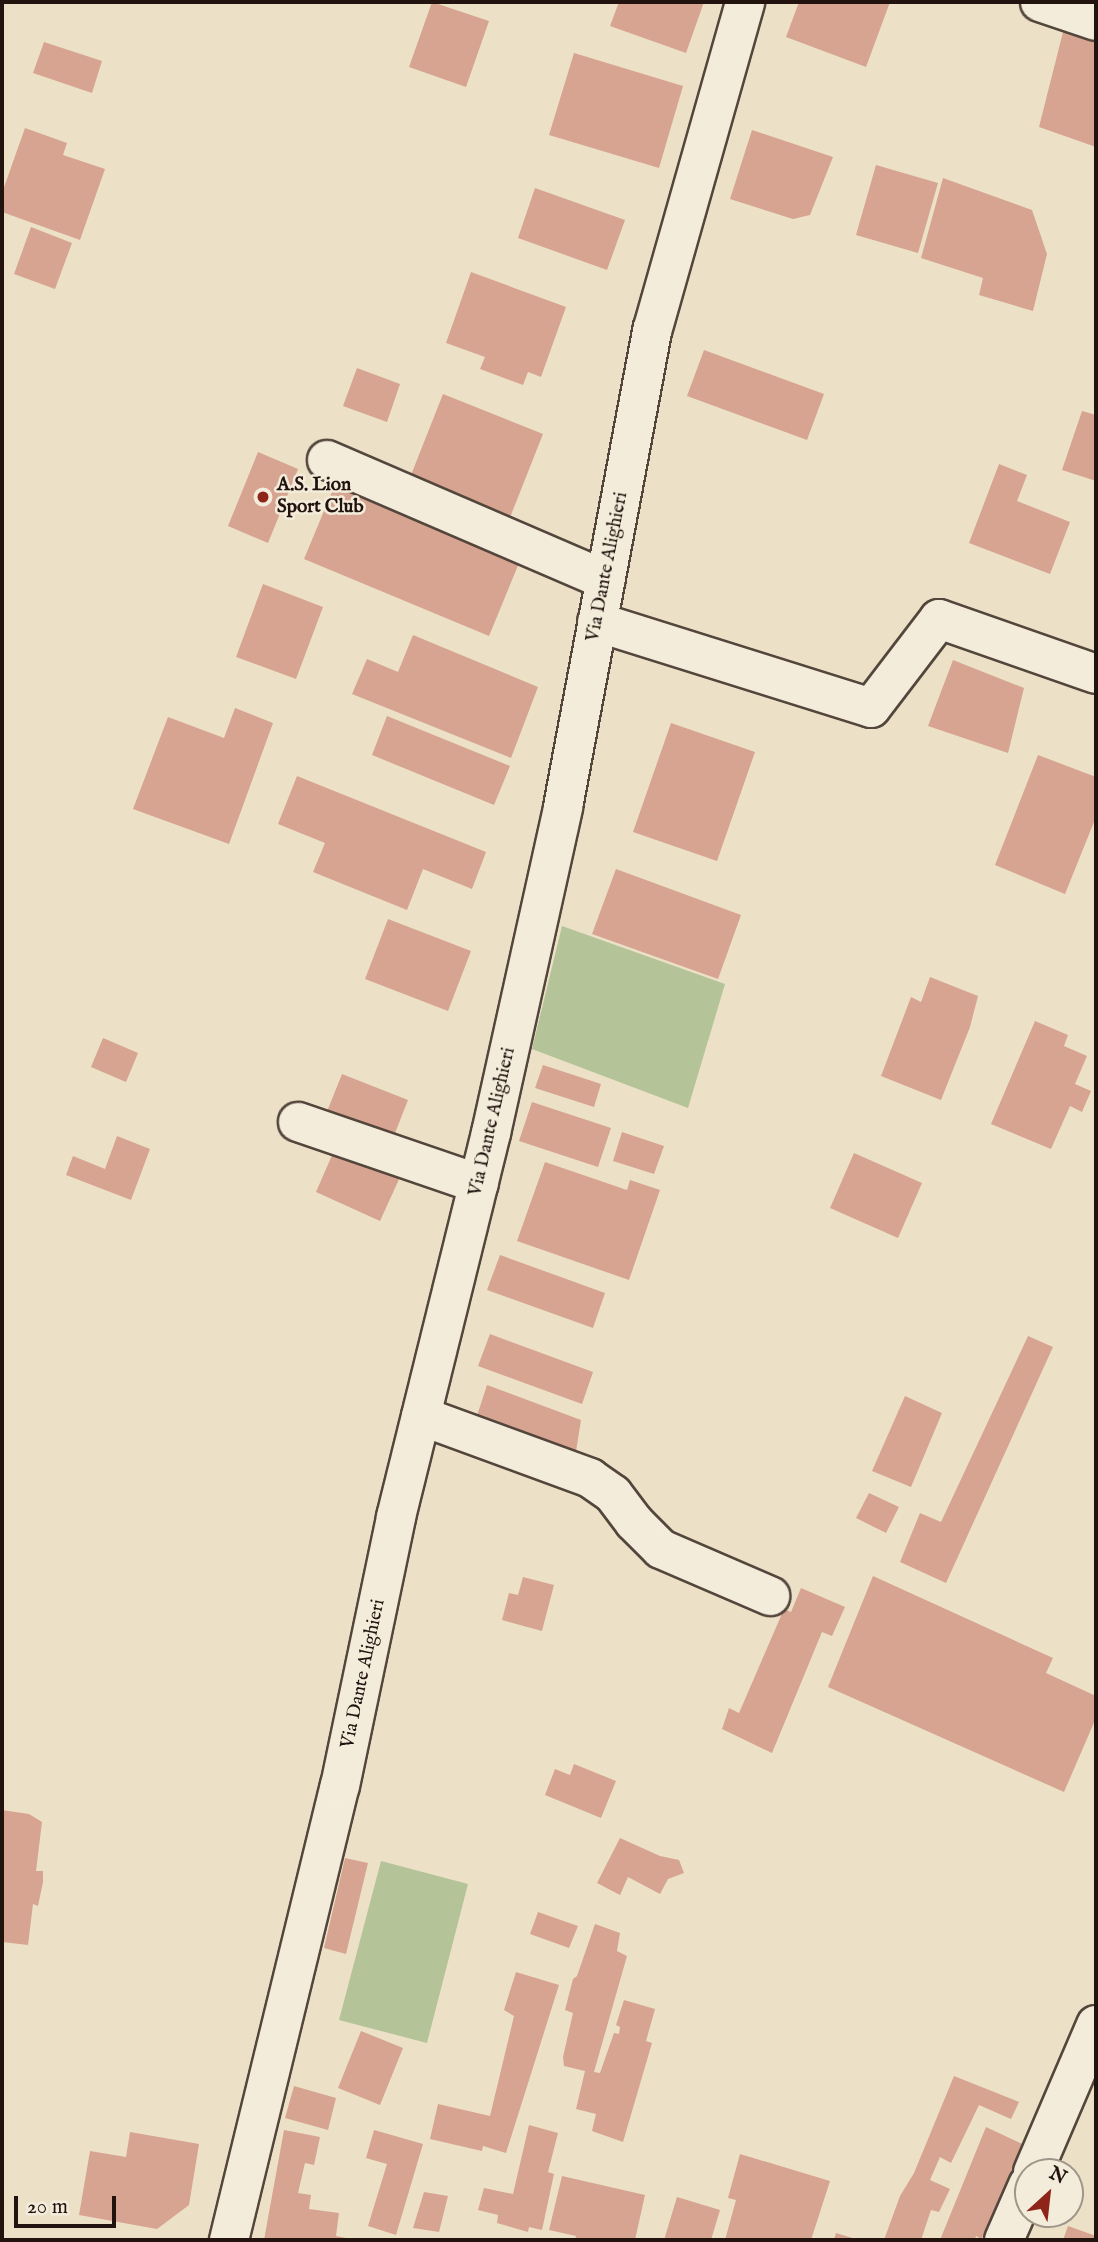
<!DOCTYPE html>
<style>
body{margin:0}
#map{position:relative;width:1098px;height:2242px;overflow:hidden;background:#ece1c7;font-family:"IM FELL English",serif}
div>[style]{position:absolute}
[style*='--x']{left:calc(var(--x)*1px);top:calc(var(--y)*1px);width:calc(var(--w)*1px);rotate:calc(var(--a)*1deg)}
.green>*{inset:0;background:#b4c398}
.building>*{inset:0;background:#d6a490}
.roads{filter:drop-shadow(2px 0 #54463c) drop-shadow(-2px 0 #54463c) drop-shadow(0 2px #54463c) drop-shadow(0 -2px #54463c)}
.minor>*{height:38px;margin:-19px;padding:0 19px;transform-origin:19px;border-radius:19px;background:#f3ecdb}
.dots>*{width:19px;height:19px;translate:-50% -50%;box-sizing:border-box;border:4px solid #f3ecdb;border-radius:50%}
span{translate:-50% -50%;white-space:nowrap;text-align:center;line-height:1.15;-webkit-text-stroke:5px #f3ecdb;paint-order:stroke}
.poi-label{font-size:19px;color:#22130e;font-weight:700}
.left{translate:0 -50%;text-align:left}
.street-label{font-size:19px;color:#22130e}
.frame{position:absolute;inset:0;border:4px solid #22130e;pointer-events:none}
.north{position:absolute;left:1014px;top:2158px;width:70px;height:70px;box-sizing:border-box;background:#f3ecdb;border:2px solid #9f9589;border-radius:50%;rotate:27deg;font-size:19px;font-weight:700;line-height:28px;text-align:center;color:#22130e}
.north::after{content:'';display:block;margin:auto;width:24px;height:32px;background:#8f2418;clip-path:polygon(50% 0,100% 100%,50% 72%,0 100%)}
.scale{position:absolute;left:14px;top:2196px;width:102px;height:32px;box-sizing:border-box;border:4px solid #22130e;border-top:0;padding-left:9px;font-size:21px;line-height:24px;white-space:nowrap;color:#22130e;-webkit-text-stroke:5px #f3ecdb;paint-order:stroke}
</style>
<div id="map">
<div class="green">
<i style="clip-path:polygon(562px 926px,725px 984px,688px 1108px,532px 1049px)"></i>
<i style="clip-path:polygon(381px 1861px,468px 1884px,427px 2043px,339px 2020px)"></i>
</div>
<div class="building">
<i style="clip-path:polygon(432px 2px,489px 21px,466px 87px,409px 67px)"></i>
<i style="clip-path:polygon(619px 2px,704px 2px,686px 53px,610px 26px)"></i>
<i style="clip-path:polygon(799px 2px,890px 2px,866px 67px,786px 37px)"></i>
<i style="clip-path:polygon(1064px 28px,1096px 39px,1096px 147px,1039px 127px)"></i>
<i style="clip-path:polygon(44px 42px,102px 61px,92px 93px,33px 73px)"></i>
<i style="clip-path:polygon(574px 53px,683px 86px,659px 168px,549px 135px)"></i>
<i style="clip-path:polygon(25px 128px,67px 143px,63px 155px,105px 169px,80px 240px,2px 212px,2px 193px)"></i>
<i style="clip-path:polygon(752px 130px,833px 157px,810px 215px,793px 219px,730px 199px)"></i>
<i style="clip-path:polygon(876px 165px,938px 183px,918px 253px,856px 235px)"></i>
<i style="clip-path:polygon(943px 178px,1032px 210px,1047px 254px,1033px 311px,979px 295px,983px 278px,921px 258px)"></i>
<i style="clip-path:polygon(535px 188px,625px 220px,607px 270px,518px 238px)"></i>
<i style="clip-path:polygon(31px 227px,72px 243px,55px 289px,14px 274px)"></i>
<i style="clip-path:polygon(471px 272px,566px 307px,541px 377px,528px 372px,523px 385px,480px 369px,485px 357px,446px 343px)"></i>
<i style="clip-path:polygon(704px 350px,824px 394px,807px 440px,687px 396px)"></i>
<i style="clip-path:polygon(357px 368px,400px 384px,387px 422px,343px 406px)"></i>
<i style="clip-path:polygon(443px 394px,543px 434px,509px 520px,409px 480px)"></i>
<i style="clip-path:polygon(1082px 411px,1096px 415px,1096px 481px,1062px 470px)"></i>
<i style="clip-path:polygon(258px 452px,298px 469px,268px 543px,228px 526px)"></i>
<i style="clip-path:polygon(999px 464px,1027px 475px,1017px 501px,1070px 522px,1050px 574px,969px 543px)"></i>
<i style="clip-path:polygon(334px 487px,519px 563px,489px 636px,304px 559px)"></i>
<i style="clip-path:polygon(263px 584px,323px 607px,296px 679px,236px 657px)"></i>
<i style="clip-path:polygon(413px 635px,538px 687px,511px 758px,352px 694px,367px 659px,398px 672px)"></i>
<i style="clip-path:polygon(953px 660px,1024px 688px,1008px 753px,928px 726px)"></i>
<i style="clip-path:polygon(235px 708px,273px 723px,229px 844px,133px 809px,168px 717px,224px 738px)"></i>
<i style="clip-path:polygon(387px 716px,510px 766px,494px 805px,372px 755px)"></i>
<i style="clip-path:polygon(671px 723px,755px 752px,717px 861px,633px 832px)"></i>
<i style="clip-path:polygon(1038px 755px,1096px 777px,1096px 817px,1065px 894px,995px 865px)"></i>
<i style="clip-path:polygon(297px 776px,486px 852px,472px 889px,423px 869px,407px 910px,313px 872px,325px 843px,278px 824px)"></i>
<i style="clip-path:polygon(616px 869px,741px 915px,718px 979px,592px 934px)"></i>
<i style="clip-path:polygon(388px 919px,471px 951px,448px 1011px,365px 979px)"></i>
<i style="clip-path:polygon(930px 977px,978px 996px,970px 1027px,941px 1100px,881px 1076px,911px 997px,921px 1002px)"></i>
<i style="clip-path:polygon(1035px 1021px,1068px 1035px,1064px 1046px,1087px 1056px,1075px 1084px,1091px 1091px,1082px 1112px,1070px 1106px,1051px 1149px,991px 1124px)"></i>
<i style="clip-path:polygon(103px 1038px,138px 1053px,126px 1082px,91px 1067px)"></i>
<i style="clip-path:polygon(543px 1065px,601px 1084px,594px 1107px,535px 1088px)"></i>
<i style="clip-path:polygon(342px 1074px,408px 1100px,390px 1146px,324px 1119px)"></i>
<i style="clip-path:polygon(532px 1102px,611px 1128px,598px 1167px,519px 1141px)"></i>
<i style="clip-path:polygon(622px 1132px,664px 1146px,654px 1174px,613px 1161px)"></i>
<i style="clip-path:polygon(117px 1136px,150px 1149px,131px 1200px,66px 1175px,73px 1156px,105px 1169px)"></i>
<i style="clip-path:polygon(336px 1146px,401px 1175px,380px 1221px,316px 1192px)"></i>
<i style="clip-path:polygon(854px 1153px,922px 1183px,898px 1238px,830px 1208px)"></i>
<i style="clip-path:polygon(545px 1162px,627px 1190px,630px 1180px,660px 1190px,629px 1280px,517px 1241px)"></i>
<i style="clip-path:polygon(500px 1255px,605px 1293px,593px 1328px,487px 1290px)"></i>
<i style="clip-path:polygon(490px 1334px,593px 1372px,582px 1404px,478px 1366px)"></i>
<i style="clip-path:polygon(1028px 1336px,1053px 1347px,946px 1583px,900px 1562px,920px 1513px,941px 1522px)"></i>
<i style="clip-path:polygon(487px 1385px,581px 1420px,574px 1464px,474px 1425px)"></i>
<i style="clip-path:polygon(905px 1396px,942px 1413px,911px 1487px,872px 1471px)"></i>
<i style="clip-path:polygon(869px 1493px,899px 1507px,886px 1533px,856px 1518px)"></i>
<i style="clip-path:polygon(873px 1576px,1053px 1658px,1046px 1673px,1096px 1696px,1096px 1718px,1064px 1792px,828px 1687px)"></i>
<i style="clip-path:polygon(523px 1577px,554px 1585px,542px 1631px,502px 1620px,509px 1593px,518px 1595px)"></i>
<i style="clip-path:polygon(801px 1588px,845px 1607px,832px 1636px,822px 1632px,772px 1753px,722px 1729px,729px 1708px,739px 1713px,784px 1609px,791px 1612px)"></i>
<i style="clip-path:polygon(574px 1764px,616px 1781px,601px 1818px,545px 1795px,555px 1769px,570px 1775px)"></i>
<i style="clip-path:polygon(2px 1810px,29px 1814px,42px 1822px,36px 1871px,43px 1871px,43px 1882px,38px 1906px,33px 1904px,28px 1945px,2px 1942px)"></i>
<i style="clip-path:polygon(620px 1838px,660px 1856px,679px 1860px,684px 1873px,668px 1879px,660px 1894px,628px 1877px,620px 1895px,597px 1883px)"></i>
<i style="clip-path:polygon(345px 1858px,368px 1863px,346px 1954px,324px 1948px)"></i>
<i style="clip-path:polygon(538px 1912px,578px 1926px,569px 1948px,530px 1934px)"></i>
<i style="clip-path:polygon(595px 1924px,620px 1933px,617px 1951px,627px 1956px,594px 2072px,600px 2073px,614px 2033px,619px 2034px,620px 2027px,616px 2025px,624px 2000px,655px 2009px,646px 2041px,652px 2043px,623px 2142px,592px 2131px,596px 2114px,576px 2109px,585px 2071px,564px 2066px,563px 2057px,573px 2013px,565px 2010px,573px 1979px,577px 1976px)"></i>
<i style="clip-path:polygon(516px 1972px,559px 1985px,506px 2153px,483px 2146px,482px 2151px,430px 2139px,438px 2104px,490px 2116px,514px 2016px,504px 2010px)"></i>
<i style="clip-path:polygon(361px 2031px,403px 2048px,380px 2105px,338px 2088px)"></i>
<i style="clip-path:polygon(954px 2076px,1019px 2102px,1011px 2119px,979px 2105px,951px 2163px,940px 2157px,930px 2180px,950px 2189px,939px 2212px,931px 2210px,921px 2240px,884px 2240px,900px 2196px,914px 2173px)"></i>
<i style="clip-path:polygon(294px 2086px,336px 2098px,328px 2130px,285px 2118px)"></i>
<i style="clip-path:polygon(529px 2125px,558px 2133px,548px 2172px,554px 2174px,542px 2230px,529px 2227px,528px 2232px,497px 2223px,498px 2215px,478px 2210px,484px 2188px,513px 2194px)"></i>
<i style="clip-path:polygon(986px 2127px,1031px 2148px,1010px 2191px,1005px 2188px,1000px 2198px,1010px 2203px,981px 2239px,976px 2236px,975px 2240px,940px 2240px)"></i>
<i style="clip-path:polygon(284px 2130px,320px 2137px,314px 2165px,305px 2163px,298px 2193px,311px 2195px,309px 2209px,339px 2213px,336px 2236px,356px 2240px,264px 2240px)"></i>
<i style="clip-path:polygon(374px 2130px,423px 2144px,396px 2235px,368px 2226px,387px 2164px,366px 2158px)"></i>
<i style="clip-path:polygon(130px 2132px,199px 2144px,189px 2205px,157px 2229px,79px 2215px,90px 2151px,126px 2157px)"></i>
<i style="clip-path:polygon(740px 2154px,830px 2181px,811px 2240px,725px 2240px,736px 2200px,728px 2198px)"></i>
<i style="clip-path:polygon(562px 2176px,645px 2195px,635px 2240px,575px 2240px,576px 2236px,549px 2230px)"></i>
<i style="clip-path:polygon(424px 2192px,448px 2196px,439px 2232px,413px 2228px)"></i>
<i style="clip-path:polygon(677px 2197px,720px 2210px,711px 2240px,664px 2240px)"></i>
<i style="clip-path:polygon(1068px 2226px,1096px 2236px,1096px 2240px,1063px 2240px)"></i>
<i style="clip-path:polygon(836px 2233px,859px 2240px,834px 2240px)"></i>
</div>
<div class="roads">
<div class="minor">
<i style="--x:1040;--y:2;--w:59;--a:18.7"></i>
<i style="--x:327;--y:460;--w:303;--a:23.3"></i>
<i style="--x:597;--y:622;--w:287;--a:17.4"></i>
<i style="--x:871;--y:708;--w:112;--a:-52.6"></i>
<i style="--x:939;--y:619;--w:166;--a:19.3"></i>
<i style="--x:298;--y:1122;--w:191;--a:18.9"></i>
<i style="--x:421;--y:1416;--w:180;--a:20.1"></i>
<i style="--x:590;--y:1478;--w:28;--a:35"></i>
<i style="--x:613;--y:1494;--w:35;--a:53"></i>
<i style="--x:634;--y:1522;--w:38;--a:45"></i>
<i style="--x:661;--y:1549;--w:119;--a:23.3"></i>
<i style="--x:1033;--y:2172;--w:160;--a:-66.8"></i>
<i style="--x:229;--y:2240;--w:467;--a:-76.3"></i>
<i style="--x:340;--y:1786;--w:275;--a:-78.2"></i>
<i style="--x:396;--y:1517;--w:396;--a:-76.1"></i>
<i style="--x:491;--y:1133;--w:334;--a:-77.5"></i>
<i style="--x:563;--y:807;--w:487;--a:-79.4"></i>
<i style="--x:653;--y:328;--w:339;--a:-74.2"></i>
<i style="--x:1004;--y:2240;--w:60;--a:-66.4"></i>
</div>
</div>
<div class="dots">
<i style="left:263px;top:497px;background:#8f2418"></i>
</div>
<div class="poi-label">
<span class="left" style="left:277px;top:497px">A.S. Lion<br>Sport Club</span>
</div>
<div class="street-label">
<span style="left:608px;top:567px;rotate:-79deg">Via Dante Alighieri</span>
<span style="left:493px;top:1122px;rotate:-77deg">Via Dante Alighieri</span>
<span style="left:364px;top:1674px;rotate:-78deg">Via Dante Alighieri</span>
</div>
<div class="frame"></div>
<div class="north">N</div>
<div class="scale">20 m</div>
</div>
